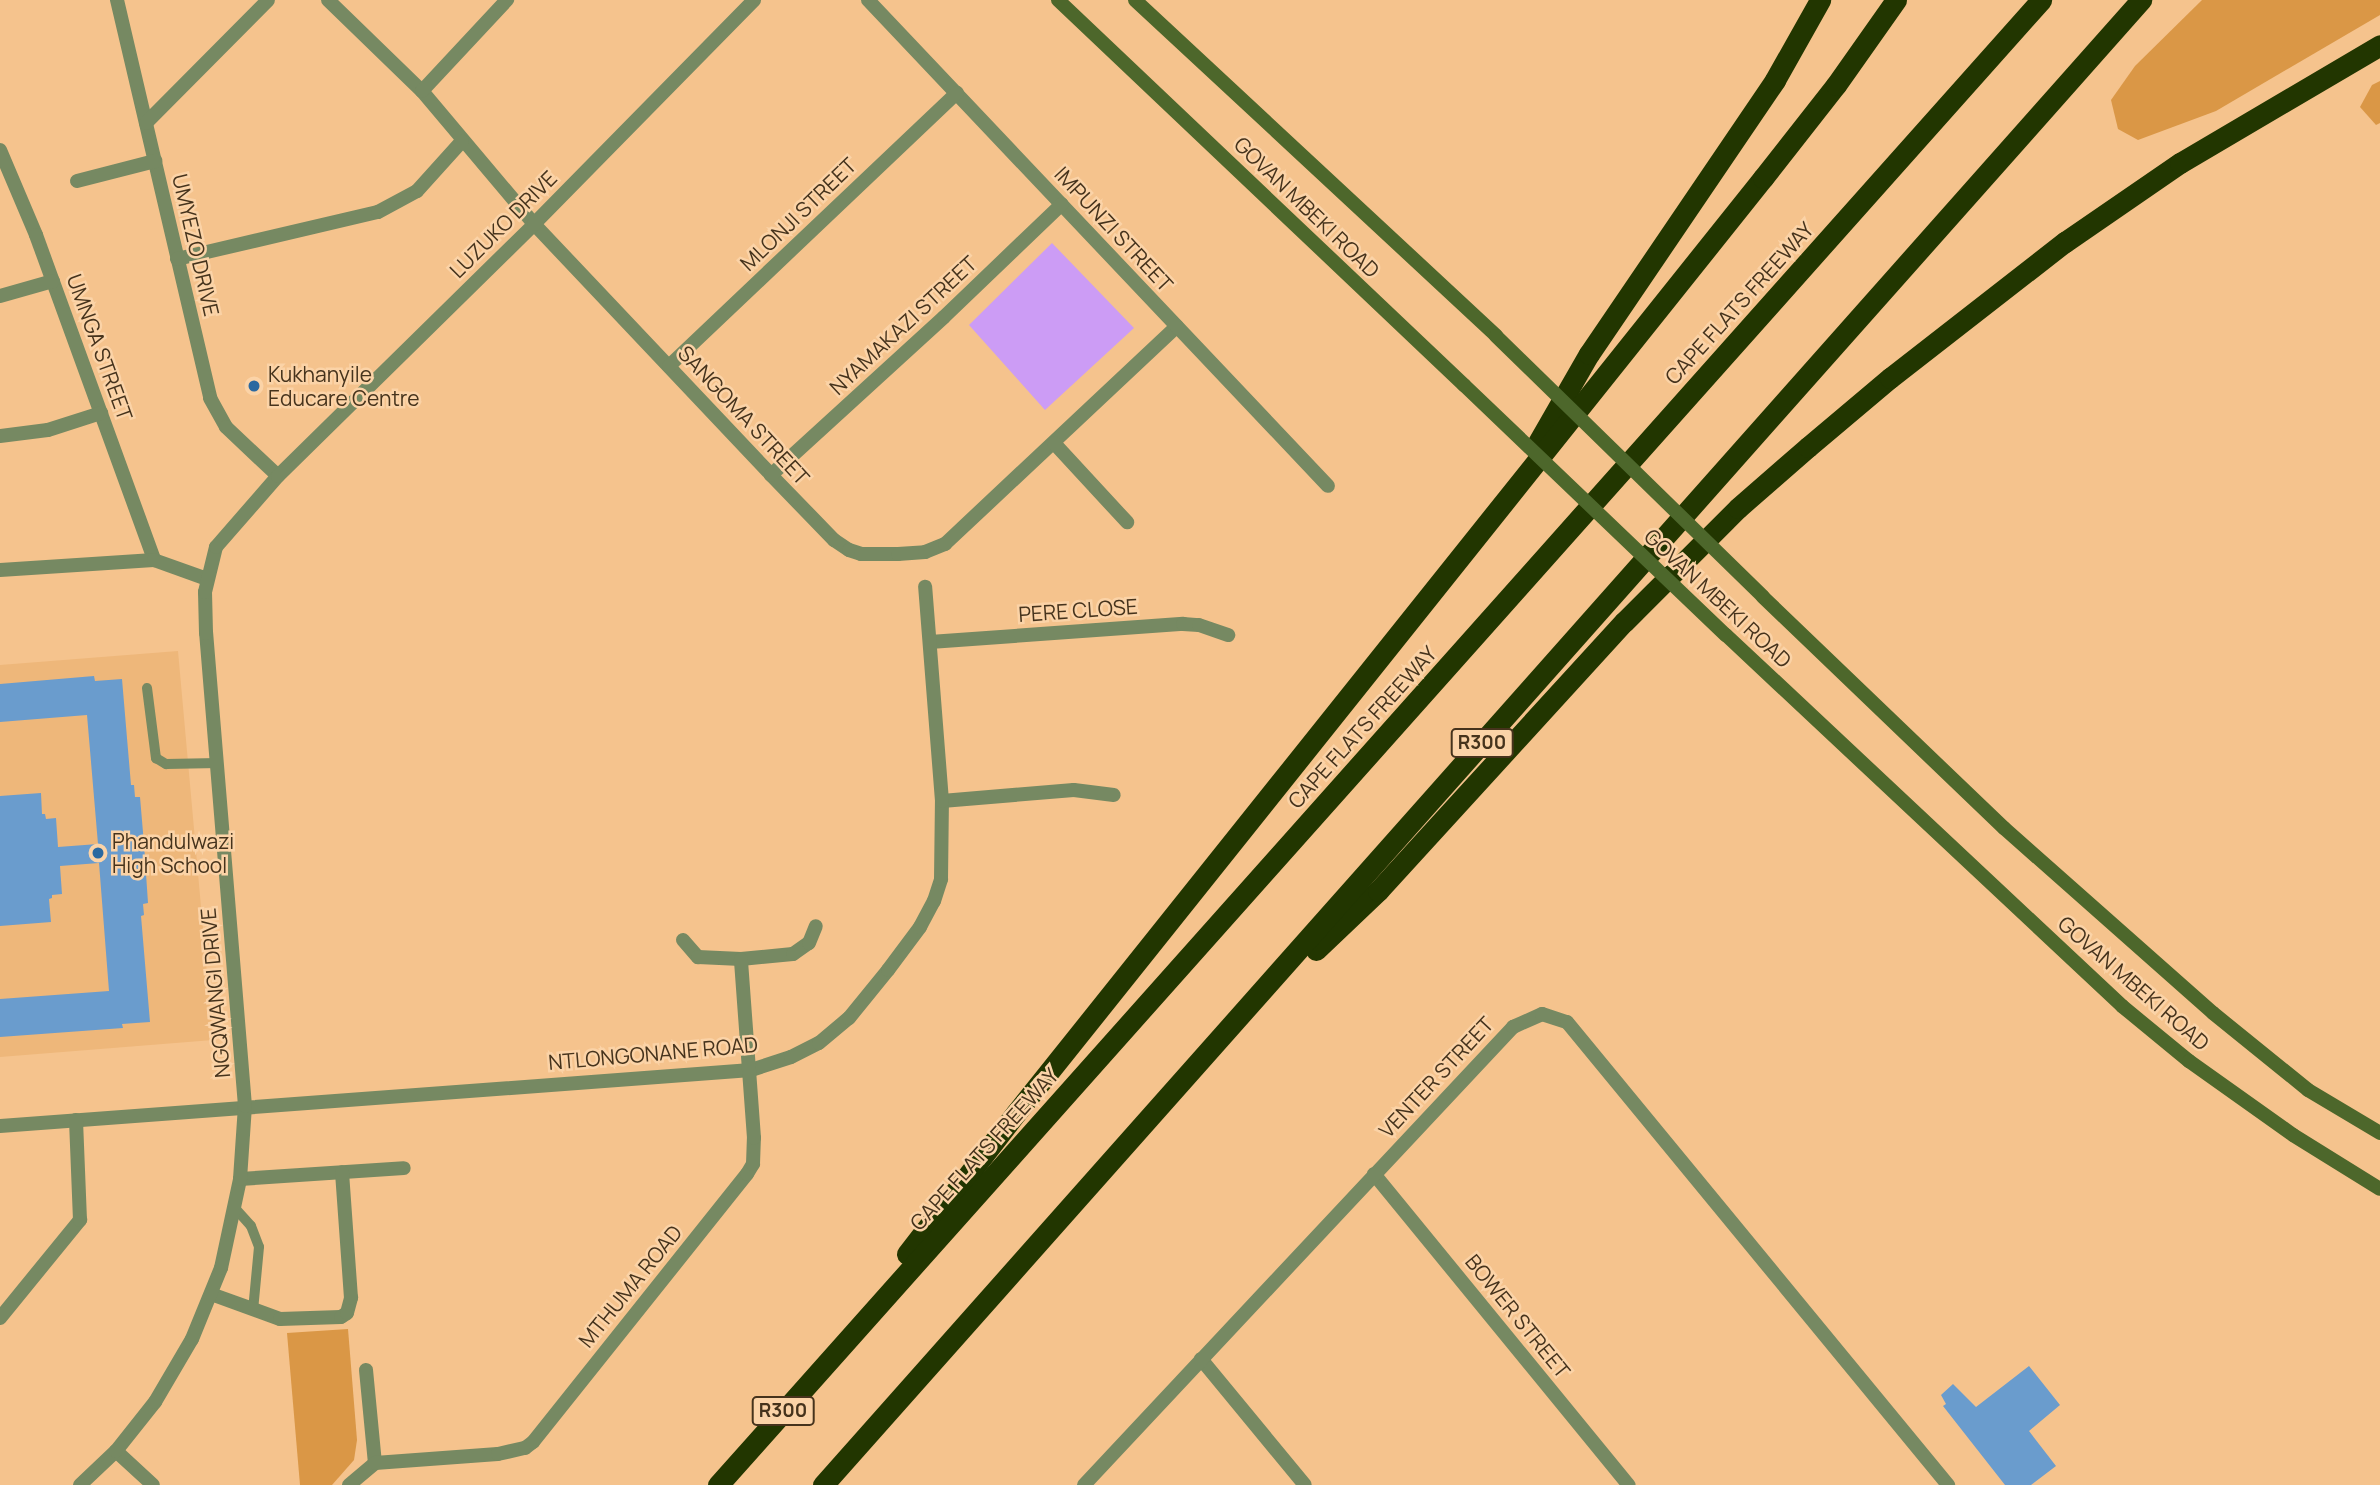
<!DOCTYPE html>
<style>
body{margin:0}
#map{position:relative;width:2380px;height:1485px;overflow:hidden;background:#f5c38d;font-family:Manrope,sans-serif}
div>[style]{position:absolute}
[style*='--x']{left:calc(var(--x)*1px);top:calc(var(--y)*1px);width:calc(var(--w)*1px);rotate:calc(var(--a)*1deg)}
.built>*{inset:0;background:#eeb77a}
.green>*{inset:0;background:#da9746}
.water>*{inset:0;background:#cc9cf5}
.building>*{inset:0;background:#6a9ccd}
.service>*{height:10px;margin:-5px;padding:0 5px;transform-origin:5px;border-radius:5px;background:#768962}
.minor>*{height:14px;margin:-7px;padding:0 7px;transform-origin:7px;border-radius:7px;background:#768962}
.tertiary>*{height:14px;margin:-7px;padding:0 7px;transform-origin:7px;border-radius:7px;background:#768962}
.secondary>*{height:14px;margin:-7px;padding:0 7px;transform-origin:7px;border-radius:7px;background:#4d672b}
.motorway>*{height:21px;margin:-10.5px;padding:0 10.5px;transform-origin:10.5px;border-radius:10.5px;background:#223600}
.secondary-bridge>*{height:14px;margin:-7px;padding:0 7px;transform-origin:7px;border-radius:7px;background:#4d672b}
.dots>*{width:19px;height:19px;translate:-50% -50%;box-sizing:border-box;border:4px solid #fbd3a7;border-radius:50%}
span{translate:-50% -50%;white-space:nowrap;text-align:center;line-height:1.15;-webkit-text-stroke:5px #fbd3a7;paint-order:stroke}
.shield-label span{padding:2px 5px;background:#fbd3a7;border:2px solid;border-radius:5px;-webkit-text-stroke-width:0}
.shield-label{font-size:19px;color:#46331c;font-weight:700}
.street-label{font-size:21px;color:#46331c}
.poi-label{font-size:21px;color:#46331c}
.left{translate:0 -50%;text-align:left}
</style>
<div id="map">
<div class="built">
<i style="clip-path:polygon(178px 651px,213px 1040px,0 1057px,0 665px)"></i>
</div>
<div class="green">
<i style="clip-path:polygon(2202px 0,2380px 0,2380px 15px,2216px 111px,2138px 140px,2118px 129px,2111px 100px,2135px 66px)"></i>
<i style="clip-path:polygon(2380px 81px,2380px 123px,2376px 125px,2360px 107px,2372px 85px)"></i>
<i style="clip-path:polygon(348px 1329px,357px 1440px,354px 1460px,332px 1485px,300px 1485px,287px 1333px)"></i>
</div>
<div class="water">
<i style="clip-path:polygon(1052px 243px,1134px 328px,1045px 410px,969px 325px)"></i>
</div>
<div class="building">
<i style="clip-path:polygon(94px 676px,95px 681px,122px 679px,131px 785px,134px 785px,135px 797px,140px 797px,144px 844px,148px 903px,143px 904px,144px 915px,141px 916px,150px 1022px,122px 1024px,123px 1028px,0 1037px,0 999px,109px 991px,99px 863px,60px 866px,62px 894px,52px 895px,52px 898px,49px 899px,51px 922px,0 926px,0 796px,41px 793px,42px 814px,45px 814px,46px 819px,56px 818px,58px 847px,98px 844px,87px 715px,0 722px,0 684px)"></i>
<i style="clip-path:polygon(2029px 1366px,2060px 1405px,2029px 1431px,2056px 1466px,2031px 1485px,2005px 1485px,1943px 1406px,1946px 1404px,1941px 1395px,1953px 1384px,1976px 1407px)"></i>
</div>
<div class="service">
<i style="--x:147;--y:688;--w:71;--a:82.7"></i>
<i style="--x:156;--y:758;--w:12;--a:31"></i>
<i style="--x:166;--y:764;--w:52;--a:-1.1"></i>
<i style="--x:234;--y:1207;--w:25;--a:48"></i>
<i style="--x:251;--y:1226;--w:22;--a:69"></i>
<i style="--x:259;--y:1247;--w:63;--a:95.4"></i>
</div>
<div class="minor">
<i style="--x:117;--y:0;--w:409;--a:76.8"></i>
<i style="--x:210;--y:398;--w:33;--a:61"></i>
<i style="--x:226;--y:427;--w:71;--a:43.3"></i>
<i style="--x:328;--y:0;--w:131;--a:44.1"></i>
<i style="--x:422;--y:91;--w:174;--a:49.9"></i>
<i style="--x:534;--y:224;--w:345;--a:46.6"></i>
<i style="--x:771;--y:475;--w:91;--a:45.9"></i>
<i style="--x:834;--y:540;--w:18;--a:34"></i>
<i style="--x:849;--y:550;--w:13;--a:18"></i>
<i style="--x:861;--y:554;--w:37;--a:0"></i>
<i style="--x:898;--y:554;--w:27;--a:-4"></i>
<i style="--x:925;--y:552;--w:22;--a:-22"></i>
<i style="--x:945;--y:544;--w:318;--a:-43.2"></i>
<i style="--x:868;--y:0;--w:669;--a:46.57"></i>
<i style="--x:422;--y:91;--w:125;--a:-47"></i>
<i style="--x:146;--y:123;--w:173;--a:-45.2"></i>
<i style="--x:0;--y:150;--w:92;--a:67"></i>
<i style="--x:36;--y:235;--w:346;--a:70"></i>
<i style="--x:77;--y:181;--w:81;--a:-14.4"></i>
<i style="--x:177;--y:259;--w:206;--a:-13.2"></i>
<i style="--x:378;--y:212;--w:44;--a:-28.3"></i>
<i style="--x:417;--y:191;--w:67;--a:-48"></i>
<i style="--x:0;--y:296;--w:55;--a:-15.8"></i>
<i style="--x:669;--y:366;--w:397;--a:-43.5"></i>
<i style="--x:0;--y:436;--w:48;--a:-7.1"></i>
<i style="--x:48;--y:430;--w:56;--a:-17.8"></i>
<i style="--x:1054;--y:443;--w:108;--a:47.3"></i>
<i style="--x:771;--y:475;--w:234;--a:-42.4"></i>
<i style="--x:944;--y:317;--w:163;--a:-43.8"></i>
<i style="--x:0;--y:570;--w:154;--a:-3.7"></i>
<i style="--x:154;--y:560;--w:56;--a:19.7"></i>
<i style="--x:930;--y:642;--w:254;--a:-4.1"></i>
<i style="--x:1183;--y:624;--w:16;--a:4"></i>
<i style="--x:1199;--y:625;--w:31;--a:19"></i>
<i style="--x:942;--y:801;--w:132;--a:-4.8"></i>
<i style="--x:1074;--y:790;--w:40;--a:7.1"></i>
<i style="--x:683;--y:940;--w:23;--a:49"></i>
<i style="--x:698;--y:957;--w:43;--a:2.7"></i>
<i style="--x:741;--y:959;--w:52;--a:-5.5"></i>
<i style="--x:793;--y:954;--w:19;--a:-35"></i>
<i style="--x:809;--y:943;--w:18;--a:-68"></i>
<i style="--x:0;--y:1126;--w:753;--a:-4.26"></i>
<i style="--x:751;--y:1070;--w:42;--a:-18"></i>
<i style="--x:791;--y:1057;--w:31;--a:-27"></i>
<i style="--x:819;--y:1043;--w:39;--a:-40"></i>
<i style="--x:849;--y:1018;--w:62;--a:-50.9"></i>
<i style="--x:888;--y:970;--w:54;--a:-53.3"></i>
<i style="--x:920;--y:927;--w:30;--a:-62"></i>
<i style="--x:934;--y:901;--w:23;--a:-72"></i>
<i style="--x:941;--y:879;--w:78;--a:-89.3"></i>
<i style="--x:942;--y:801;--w:215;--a:-94.5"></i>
<i style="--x:1374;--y:1174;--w:402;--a:50.7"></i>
<i style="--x:240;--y:1179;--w:164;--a:-3.8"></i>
<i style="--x:211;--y:1294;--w:73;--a:19.9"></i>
<i style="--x:280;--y:1319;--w:61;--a:-1.9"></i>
<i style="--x:341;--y:1317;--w:7;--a:-34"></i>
<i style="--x:347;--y:1313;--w:16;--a:-75"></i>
<i style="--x:351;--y:1298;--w:126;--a:-94.1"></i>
<i style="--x:0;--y:1318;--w:127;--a:-50.8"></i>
<i style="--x:80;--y:1220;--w:100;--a:-92.3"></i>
<i style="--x:1201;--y:1359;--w:163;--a:50.5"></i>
<i style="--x:366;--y:1370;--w:93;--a:84.5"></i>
<i style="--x:116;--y:1451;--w:50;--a:42.6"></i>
<i style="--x:349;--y:1485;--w:34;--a:-40"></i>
<i style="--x:375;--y:1463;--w:123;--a:-4.2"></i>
<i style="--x:498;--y:1454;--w:28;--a:-13"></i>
<i style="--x:525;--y:1448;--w:10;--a:-37"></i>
<i style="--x:533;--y:1442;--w:343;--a:-51.4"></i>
<i style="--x:747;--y:1174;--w:12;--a:-59"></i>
<i style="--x:753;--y:1164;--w:26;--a:-88"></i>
<i style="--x:754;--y:1138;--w:179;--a:-94.2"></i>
<i style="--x:1084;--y:1485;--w:628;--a:-46.87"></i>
<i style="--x:1513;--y:1027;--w:32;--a:-24"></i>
<i style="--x:1542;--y:1014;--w:26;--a:18"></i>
<i style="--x:1567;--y:1022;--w:600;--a:50.55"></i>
</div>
<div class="tertiary">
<i style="--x:80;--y:1485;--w:50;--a:-43.4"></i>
<i style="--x:116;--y:1451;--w:63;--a:-51.5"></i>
<i style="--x:155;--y:1402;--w:73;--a:-59.6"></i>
<i style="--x:192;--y:1339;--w:77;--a:-67.8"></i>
<i style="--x:221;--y:1268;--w:91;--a:-77.9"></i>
<i style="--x:240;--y:1179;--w:73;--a:-86.1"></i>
<i style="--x:245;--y:1106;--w:475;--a:-94.7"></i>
<i style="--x:206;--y:633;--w:41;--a:-91.4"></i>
<i style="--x:205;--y:592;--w:46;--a:-76.3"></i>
<i style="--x:216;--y:547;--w:94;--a:-48.9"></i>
<i style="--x:278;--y:476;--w:359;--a:-44.5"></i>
<i style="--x:534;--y:224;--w:314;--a:-45.5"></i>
</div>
<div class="secondary">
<i style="--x:1058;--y:0;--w:560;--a:43.48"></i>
<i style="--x:1135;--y:0;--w:493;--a:42.9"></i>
<i style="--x:1763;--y:597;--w:334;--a:43.8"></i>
<i style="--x:2004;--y:828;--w:279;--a:41.5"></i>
<i style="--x:2213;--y:1013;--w:122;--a:39"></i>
<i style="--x:2308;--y:1090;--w:84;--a:30.8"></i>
<i style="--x:1726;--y:635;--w:543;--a:43.13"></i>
<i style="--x:2122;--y:1006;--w:87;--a:39.4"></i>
<i style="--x:2189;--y:1061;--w:128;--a:35.4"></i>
<i style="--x:2293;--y:1135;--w:102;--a:31.8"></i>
</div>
<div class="motorway">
<i style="--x:1536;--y:446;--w:106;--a:-60.1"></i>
<i style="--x:1589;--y:354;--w:331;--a:-55.8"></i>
<i style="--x:1775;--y:80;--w:92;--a:-60.6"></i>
<i style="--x:1316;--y:950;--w:86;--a:-43.6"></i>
<i style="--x:1378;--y:891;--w:365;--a:-47.6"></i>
<i style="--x:1624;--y:622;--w:161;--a:-45"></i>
<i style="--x:1738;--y:508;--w:93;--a:-41.1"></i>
<i style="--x:1808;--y:447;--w:107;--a:-40.1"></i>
<i style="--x:1890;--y:378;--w:222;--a:-37.9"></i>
<i style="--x:2065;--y:242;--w:140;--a:-34.5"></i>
<i style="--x:2180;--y:163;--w:232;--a:-30.5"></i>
<i style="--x:907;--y:1254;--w:178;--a:-52.3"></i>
<i style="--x:1016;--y:1113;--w:1197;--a:-51.38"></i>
<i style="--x:1763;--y:178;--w:118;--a:-51.9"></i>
<i style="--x:1836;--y:85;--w:104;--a:-54.8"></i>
<i style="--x:718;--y:1485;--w:1989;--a:-48.3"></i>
<i style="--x:823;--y:1485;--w:1986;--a:-48.41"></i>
</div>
<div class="secondary-bridge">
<i style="--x:1496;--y:336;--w:373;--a:44.3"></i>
<i style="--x:1464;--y:385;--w:362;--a:43.7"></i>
</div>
<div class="dots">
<i style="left:254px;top:386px;background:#2b69a0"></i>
<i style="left:98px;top:853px;background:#2b69a0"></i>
</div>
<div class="shield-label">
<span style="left:1482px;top:743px">R300</span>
<span style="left:783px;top:1411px">R300</span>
</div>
<div class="street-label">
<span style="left:1307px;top:207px;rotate:44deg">GOVAN MBEKI ROAD</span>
<span style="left:798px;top:214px;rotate:-44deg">MLONJI STREET</span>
<span style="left:503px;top:224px;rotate:-45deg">LUZUKO DRIVE</span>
<span style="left:1114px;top:229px;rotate:47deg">IMPUNZI STREET</span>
<span style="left:196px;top:245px;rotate:77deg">UMYEZO DRIVE</span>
<span style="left:1739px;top:303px;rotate:-48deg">CAPE FLATS FREEWAY</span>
<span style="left:903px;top:325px;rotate:-43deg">NYAMAKAZI STREET</span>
<span style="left:100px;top:347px;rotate:70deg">UMNGA STREET</span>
<span style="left:744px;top:415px;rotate:47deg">SANGOMA STREET</span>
<span style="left:1718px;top:598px;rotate:43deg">GOVAN MBEKI ROAD</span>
<span style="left:1078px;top:610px;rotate:-4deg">PERE CLOSE</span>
<span style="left:1362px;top:727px;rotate:-48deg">CAPE FLATS FREEWAY</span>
<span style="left:2134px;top:983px;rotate:41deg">GOVAN MBEKI ROAD</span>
<span style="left:215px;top:993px;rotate:-95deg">NGQWANGI DRIVE</span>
<span style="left:653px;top:1053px;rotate:-5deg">NTLONGONANE ROAD</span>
<span style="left:1436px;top:1077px;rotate:-47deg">VENTER STREET</span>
<span style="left:984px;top:1149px;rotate:-48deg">CAPE FLATS FREEWAY</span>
<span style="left:630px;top:1286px;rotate:-51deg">MTHUMA ROAD</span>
<span style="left:1518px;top:1316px;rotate:51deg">BOWER STREET</span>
</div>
<div class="poi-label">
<span class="left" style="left:268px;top:386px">Kukhanyile<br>Educare Centre</span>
<span class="left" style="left:112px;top:853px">Phandulwazi<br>High School</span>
</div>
</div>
